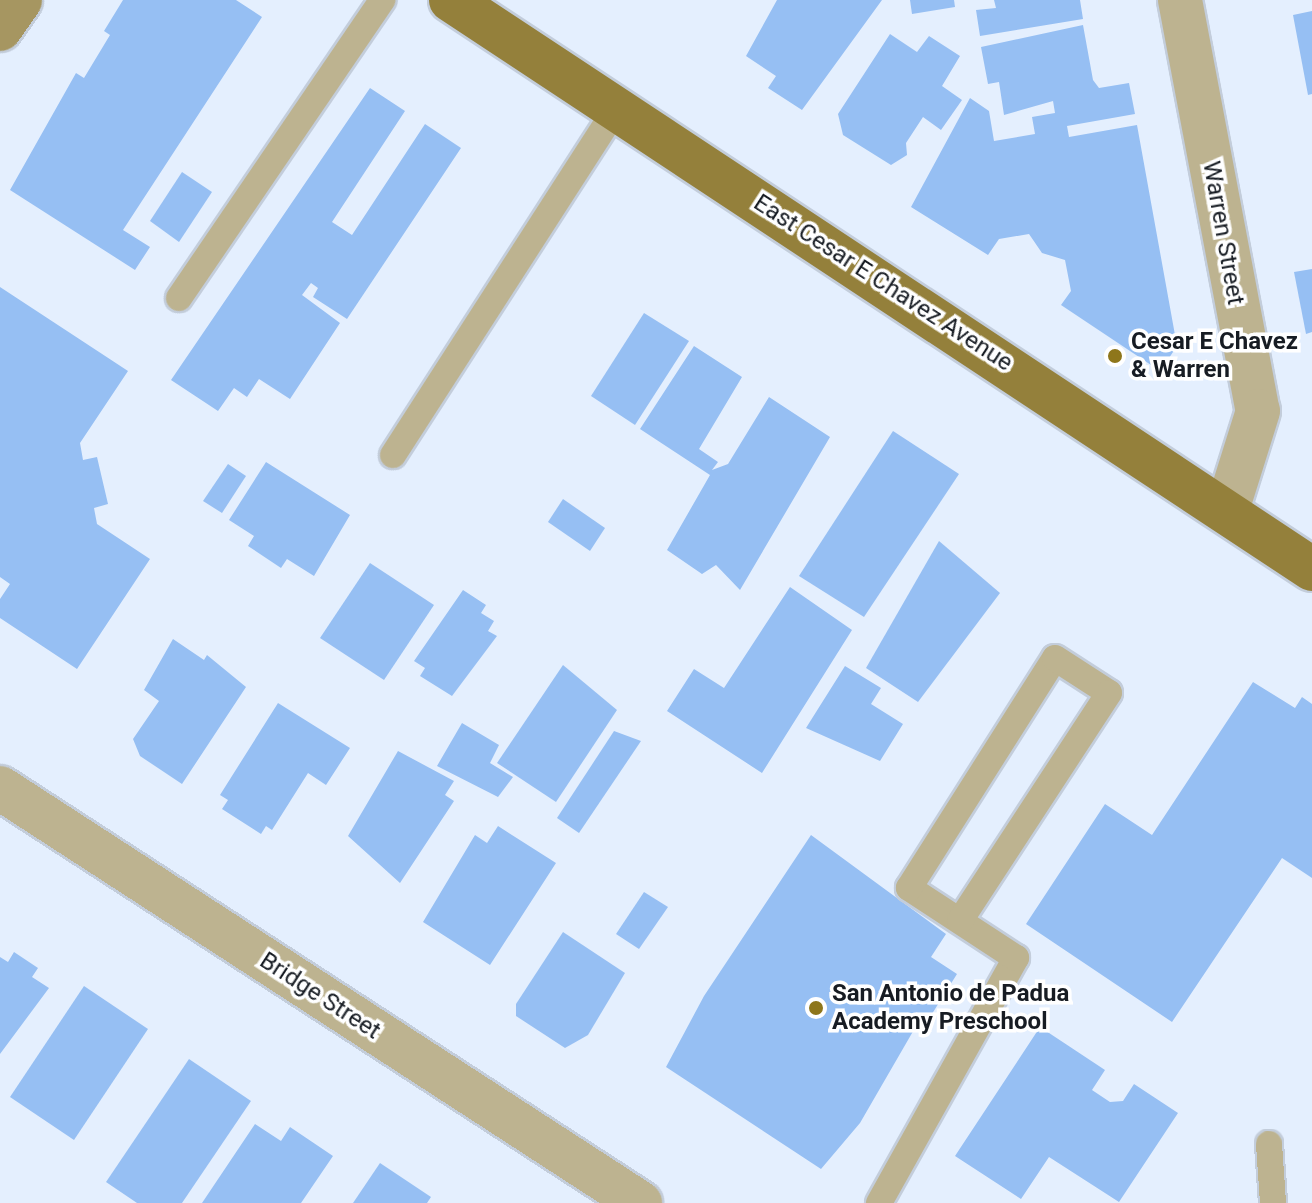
<!DOCTYPE html>
<style>
body{margin:0}
#map{position:relative;width:1312px;height:1203px;overflow:hidden;background:#e4effe;font-family:Roboto,sans-serif}
div>[style]{position:absolute}
[style*='--x']{left:calc(var(--x)*1px);top:calc(var(--y)*1px);width:calc(var(--w)*1px);rotate:calc(var(--a)*1deg)}
.building>*{inset:0;background:#96bff3}
.roads{filter:drop-shadow(2px 0 #c3cddb) drop-shadow(-2px 0 #c3cddb) drop-shadow(0 2px #c3cddb) drop-shadow(0 -2px #c3cddb)}
.lane>*{height:26px;margin:-13px;padding:0 13px;transform-origin:13px;border-radius:13px;background:#bdb390}
.street>*{height:44px;margin:-22px;padding:0 22px;transform-origin:22px;border-radius:22px;background:#bdb390}
.secondary>*{height:44px;margin:-22px;padding:0 22px;transform-origin:22px;border-radius:22px;background:#a69661}
.primary>*{height:44px;margin:-22px;padding:0 22px;transform-origin:22px;border-radius:22px;background:#94803b}
.dots>*{width:22px;height:22px;translate:-50% -50%;box-sizing:border-box;border:4px solid #fff;border-radius:50%}
span{translate:-50% -50%;white-space:nowrap;text-align:center;line-height:1.15;-webkit-text-stroke:7px #fff;paint-order:stroke}
.street-label{font-size:24px;color:#171c23}
.poi-label{font-size:24px;color:#171c23;font-weight:700}
.left{translate:0 -50%;text-align:left}
</style>
<div id="map">
<div class="building">
<i style="clip-path:polygon(123px 0,236px 0,262px 17px,123px 230px,150px 247px,135px 270px,10px 190px,76px 73px,84px 78px,110px 35px,104px 31px)"></i>
<i style="clip-path:polygon(777px 0,882px 0,802px 110px,768px 88px,776px 76px,746px 56px)"></i>
<i style="clip-path:polygon(910px 0,954px 0,955px 7px,912px 14px)"></i>
<i style="clip-path:polygon(994px 0,1080px 0,1083px 19px,980px 36px,976px 10px,996px 8px)"></i>
<i style="clip-path:polygon(1312px 11px,1312px 94px,1308px 95px,1293px 15px)"></i>
<i style="clip-path:polygon(1083px 25px,1093px 80px,1099px 88px,1129px 83px,1135px 114px,1067px 126px,1069px 137px,1137px 125px,1177px 346px,1165px 364px,1151px 365px,1061px 305px,1071px 291px,1065px 260px,1042px 253px,1029px 234px,999px 239px,988px 255px,911px 207px,970px 98px,989px 111px,994px 141px,1035px 134px,1032px 117px,1055px 113px,1053px 101px,1004px 115px,999px 82px,988px 84px,981px 47px)"></i>
<i style="clip-path:polygon(890px 34px,917px 52px,929px 36px,960px 56px,942px 86px,962px 100px,941px 130px,923px 117px,906px 143px,907px 155px,891px 165px,843px 135px,838px 114px)"></i>
<i style="clip-path:polygon(370px 88px,405px 111px,332px 222px,352px 235px,425px 124px,461px 148px,347px 319px,313px 297px,318px 288px,311px 283px,302px 295px,340px 323px,290px 399px,259px 379px,247px 397px,234px 388px,218px 411px,171px 380px)"></i>
<i style="clip-path:polygon(182px 172px,212px 192px,179px 242px,150px 221px)"></i>
<i style="clip-path:polygon(1312px 269px,1312px 332px,1306px 334px,1294px 272px)"></i>
<i style="clip-path:polygon(0 287px,128px 371px,80px 443px,83px 460px,97px 457px,108px 504px,94px 508px,97px 524px,150px 559px,77px 669px,0 618px,0 599px,10px 584px,0 577px)"></i>
<i style="clip-path:polygon(644px 313px,689px 341px,635px 425px,591px 396px)"></i>
<i style="clip-path:polygon(694px 346px,742px 377px,699px 449px,718px 462px,712px 470px,728px 464px,769px 397px,830px 437px,740px 590px,716px 565px,702px 574px,667px 550px,710px 475px,640px 429px)"></i>
<i style="clip-path:polygon(893px 431px,959px 474px,864px 617px,799px 576px)"></i>
<i style="clip-path:polygon(266px 462px,350px 515px,314px 576px,287px 559px,281px 568px,248px 546px,254px 536px,229px 520px)"></i>
<i style="clip-path:polygon(228px 464px,246px 476px,222px 513px,203px 501px)"></i>
<i style="clip-path:polygon(563px 499px,605px 528px,590px 551px,548px 522px)"></i>
<i style="clip-path:polygon(939px 541px,1000px 593px,918px 702px,866px 668px)"></i>
<i style="clip-path:polygon(370px 563px,434px 605px,384px 680px,320px 638px)"></i>
<i style="clip-path:polygon(790px 587px,852px 630px,762px 773px,667px 711px,694px 669px,724px 688px)"></i>
<i style="clip-path:polygon(463px 590px,486px 605px,481px 613px,494px 621px,488px 631px,497px 636px,452px 696px,420px 676px,425px 668px,414px 661px)"></i>
<i style="clip-path:polygon(173px 639px,204px 660px,207px 655px,246px 687px,182px 784px,140px 756px,133px 739px,159px 701px,144px 690px)"></i>
<i style="clip-path:polygon(563px 665px,617px 710px,556px 802px,497px 763px)"></i>
<i style="clip-path:polygon(845px 666px,881px 688px,871px 704px,903px 724px,880px 761px,806px 728px)"></i>
<i style="clip-path:polygon(1253px 682px,1295px 708px,1302px 697px,1312px 704px,1312px 878px,1282px 858px,1172px 1022px,1026px 924px,1105px 804px,1152px 835px)"></i>
<i style="clip-path:polygon(278px 703px,350px 748px,326px 785px,308px 773px,272px 830px,266px 826px,261px 834px,222px 809px,228px 800px,220px 795px)"></i>
<i style="clip-path:polygon(462px 723px,499px 745px,490px 763px,513px 777px,498px 797px,437px 766px)"></i>
<i style="clip-path:polygon(614px 731px,641px 741px,579px 833px,557px 818px)"></i>
<i style="clip-path:polygon(398px 751px,454px 781px,445px 795px,454px 801px,400px 883px,348px 836px)"></i>
<i style="clip-path:polygon(498px 826px,556px 863px,490px 965px,423px 922px,475px 835px,487px 843px)"></i>
<i style="clip-path:polygon(811px 835px,946px 934px,931px 957px,957px 974px,925px 1025px,919px 1021px,860px 1123px,821px 1169px,666px 1067px,704px 996px)"></i>
<i style="clip-path:polygon(644px 892px,668px 907px,639px 949px,616px 934px)"></i>
<i style="clip-path:polygon(563px 932px,625px 973px,588px 1035px,565px 1048px,516px 1016px,516px 1004px)"></i>
<i style="clip-path:polygon(14px 952px,38px 968px,32px 977px,49px 988px,0 1054px,0 957px,8px 962px)"></i>
<i style="clip-path:polygon(84px 986px,148px 1029px,74px 1140px,10px 1097px)"></i>
<i style="clip-path:polygon(1040px 1027px,1105px 1070px,1092px 1090px,1110px 1102px,1123px 1101px,1134px 1084px,1178px 1113px,1119px 1202px,1049px 1157px,1021px 1199px,955px 1156px)"></i>
<i style="clip-path:polygon(189px 1059px,251px 1101px,182px 1203px,137px 1203px,106px 1182px)"></i>
<i style="clip-path:polygon(255px 1124px,281px 1141px,290px 1127px,333px 1156px,301px 1203px,202px 1203px)"></i>
<i style="clip-path:polygon(380px 1163px,431px 1197px,427px 1203px,353px 1203px)"></i>
</div>
<div class="roads">
<div class="lane">
<i style="--x:179;--y:298;--w:361;--a:-55.7"></i>
<i style="--x:393;--y:455;--w:413;--a:-57.2"></i>
<i style="--x:1269;--y:1144;--w:59;--a:86.1"></i>
<i style="--x:879;--y:1203;--w:281;--a:-60.8"></i>
<i style="--x:1016;--y:958;--w:128;--a:-146.8"></i>
<i style="--x:909;--y:888;--w:272;--a:-57.6"></i>
<i style="--x:1055;--y:658;--w:64;--a:32.9"></i>
<i style="--x:1109;--y:693;--w:272;--a:123.2"></i>
</div>
<div class="street">
<i style="--x:1180;--y:0;--w:418;--a:79.3"></i>
<i style="--x:1258;--y:411;--w:104;--a:107.4"></i>
<i style="--x:0;--y:788;--w:763;--a:32.96"></i>
</div>
<div class="secondary">
<i style="--x:0;--y:29;--w:35;--a:-55"></i>
</div>
<div class="primary">
<i style="--x:451;--y:0;--w:1032;--a:33.46"></i>
</div>
</div>
<div class="dots">
<i style="left:1115px;top:356px;background:#8e761b"></i>
<i style="left:816px;top:1008px;background:#8e761b"></i>
</div>
<div class="street-label">
<span style="left:1223px;top:233px;rotate:80deg">Warren Street</span>
<span style="left:883px;top:283px;rotate:33deg">East Cesar E Chavez Avenue</span>
<span style="left:320px;top:996px;rotate:33deg">Bridge Street</span>
</div>
<div class="poi-label">
<span class="left" style="left:1131px;top:356px">Cesar E Chavez<br>&amp; Warren</span>
<span class="left" style="left:832px;top:1008px">San Antonio de Padua<br>Academy Preschool</span>
</div>
</div>
